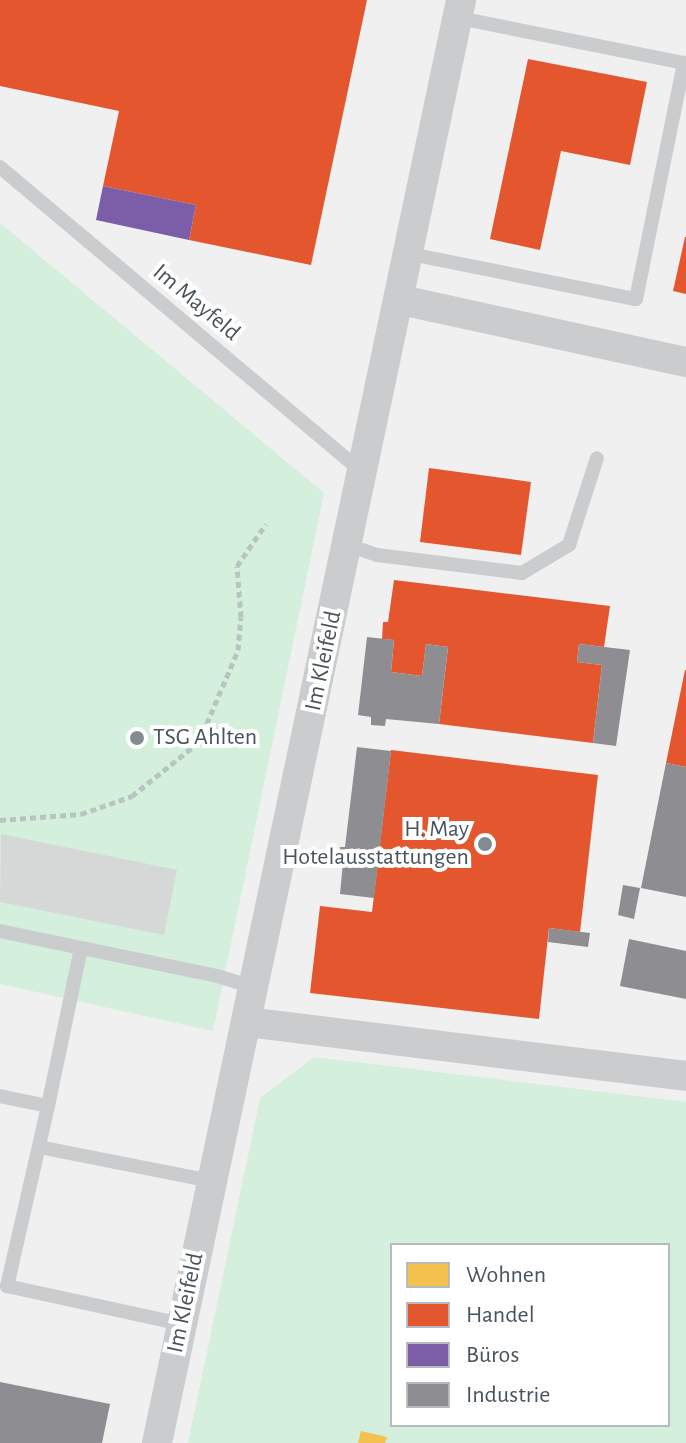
<!DOCTYPE html>
<meta charset="utf-8">
<style>
body{margin:0}
#map{position:relative;width:686px;height:1443px;overflow:hidden;background:#f0f0f0;font-family:"Alegreya Sans",sans-serif}
div>[style]{position:absolute}
[style*='--x']{left:calc(var(--x)*1px);top:calc(var(--y)*1px);width:calc(var(--w)*1px);rotate:calc(var(--a)*1deg)}
.green>*{inset:0;background:#d4efdc}
.homes>*{inset:0;background:#f2c14e}
.shops>*{inset:0;background:#e4572e}
.offices>*{inset:0;background:#7b5ea7}
.industry>*{inset:0;background:#8d8d92}
.building>*{inset:0;background:#d6d8d8}
.path>*{height:5px;margin-top:-2.5px;transform-origin:0;background:repeating-linear-gradient(90deg,#b8c4bf 0 6px,transparent 0 10px)}
.service>*{height:14px;margin:-7px;padding:0 7px;transform-origin:7px;border-radius:7px;background:#caccce}
.minor>*{height:30px;margin:-15px;padding:0 15px;transform-origin:15px;border-radius:15px;background:#caccce}
.dots>*{width:22px;height:22px;translate:-50% -50%;box-sizing:border-box;border:4px solid #fff;border-radius:50%}
span{translate:-50% -50%;white-space:nowrap;text-align:center;line-height:1.15;-webkit-text-stroke:8px #fff;paint-order:stroke}
.street-label{font-size:24px;color:#47545c}
.poi-label{font-size:24px;color:#47545c}
.left{translate:0 -50%;text-align:left}
.right{translate:-100% -50%;text-align:right}
.legend{position:absolute;left:390px;top:1243px;width:280px;height:184px;box-sizing:border-box;background:#fff;border:2px solid #b5bbbe;margin:0;padding:10px 14px;list-style:none;font-size:24px;color:#47545c}
.legend li{display:flex;align-items:center;gap:16px;height:40px}
.legend b{width:40px;border:2px solid #b5bbbe}
</style>
<div id="map">
<div class="green">
<i style="clip-path:polygon(0 223px,324px 493px,213px 1031px,0 984px)"></i>
<i style="clip-path:polygon(evenodd,314px 1057px,686px 1102px,686px 1443px,188px 1443px,260px 1098px,314px 1057px,392px 1245px,668px 1245px,668px 1425px,392px 1425px,392px 1245px)"></i>
</div>
<div class="homes">
<i style="clip-path:polygon(361px 1431px,387px 1437px,385px 1443px,358px 1443px)"></i>
</div>
<div class="shops">
<i style="clip-path:polygon(0 0,367px 0,311px 265px,189px 240px,196px 205px,103px 186px,119px 111px,0 86px)"></i>
<i style="clip-path:polygon(528px 59px,647px 82px,630px 165px,561px 151px,540px 250px,490px 239px)"></i>
<i style="clip-path:polygon(685px 237px,686px 237px,686px 294px,673px 291px)"></i>
<i style="clip-path:polygon(429px 468px,531px 482px,521px 555px,420px 542px)"></i>
<i style="clip-path:polygon(394px 580px,610px 606px,604px 647px,579px 644px,577px 662px,602px 665px,593px 743px,439px 724px,448px 647px,426px 644px,422px 676px,391px 672px,394px 640px,382px 639px,383px 622px,388px 622px)"></i>
<i style="clip-path:polygon(685px 670px,686px 670px,686px 767px,666px 763px)"></i>
<i style="clip-path:polygon(391px 750px,598px 775px,580px 932px,549px 928px,539px 1019px,310px 993px,320px 906px,372px 912px)"></i>
</div>
<div class="offices">
<i style="clip-path:polygon(103px 186px,196px 205px,189px 240px,96px 220px)"></i>
</div>
<div class="industry">
<i style="clip-path:polygon(367px 637px,394px 640px,391px 672px,422px 676px,426px 644px,448px 647px,439px 724px,386px 719px,385px 726px,371px 725px,371px 717px,358px 715px)"></i>
<i style="clip-path:polygon(579px 644px,630px 650px,616px 746px,593px 743px,602px 665px,577px 662px)"></i>
<i style="clip-path:polygon(357px 747px,391px 751px,374px 898px,340px 894px,343px 862px,338px 861px,340px 847px,345px 847px)"></i>
<i style="clip-path:polygon(666px 763px,686px 767px,686px 897px,641px 888px)"></i>
<i style="clip-path:polygon(623px 885px,640px 888px,634px 919px,618px 915px)"></i>
<i style="clip-path:polygon(549px 928px,590px 933px,588px 947px,548px 942px)"></i>
<i style="clip-path:polygon(629px 939px,686px 951px,686px 999px,620px 986px)"></i>
<i style="clip-path:polygon(0 1382px,110px 1404px,102px 1443px,0 1443px)"></i>
</div>
<div class="building">
<i style="clip-path:polygon(1px 834px,177px 870px,164px 935px,0 902px)"></i>
</div>
<div class="path">
<i style="--x:0;--y:820;--w:81;--a:-4.2"></i>
<i style="--x:81;--y:814;--w:54;--a:-19.4"></i>
<i style="--x:132;--y:796;--w:86;--a:-38.9"></i>
<i style="--x:199;--y:742;--w:100;--a:-67"></i>
<i style="--x:238;--y:650;--w:33;--a:-85"></i>
<i style="--x:241;--y:617;--w:51;--a:-94.5"></i>
<i style="--x:237;--y:566;--w:51;--a:-55.4"></i>
</div>
<div class="service">
<i style="--x:0;--y:167;--w:476;--a:40.1"></i>
<i style="--x:410;--y:254;--w:230;--a:11.3"></i>
<i style="--x:636;--y:299;--w:241;--a:-78.5"></i>
<i style="--x:684;--y:63;--w:230;--a:-168.7"></i>
<i style="--x:348;--y:545;--w:31;--a:19"></i>
<i style="--x:377;--y:555;--w:146;--a:7.1"></i>
<i style="--x:522;--y:573;--w:55;--a:-30.8"></i>
<i style="--x:569;--y:545;--w:91;--a:-72.2"></i>
<i style="--x:0;--y:931;--w:222;--a:11.7"></i>
<i style="--x:217;--y:976;--w:39;--a:17"></i>
<i style="--x:0;--y:1096;--w:49;--a:11.8"></i>
<i style="--x:48;--y:1106;--w:185;--a:102.8"></i>
<i style="--x:7;--y:1286;--w:178;--a:12.3"></i>
<i style="--x:48;--y:1106;--w:161;--a:-78.2"></i>
<i style="--x:39;--y:1147;--w:175;--a:11.2"></i>
</div>
<div class="minor">
<i style="--x:401;--y:300;--w:292;--a:12.3"></i>
<i style="--x:247;--y:1022;--w:442;--a:7"></i>
<i style="--x:157;--y:1443;--w:1475;--a:-78.1"></i>
</div>
<div class="dots">
<i style="left:137px;top:738px;background:#828b90"></i>
<i style="left:485px;top:844px;background:#828b90"></i>
</div>
<div class="street-label">
<span style="left:196px;top:303px;rotate:40deg">Im Mayfeld</span>
<span style="left:324px;top:661px;rotate:-78deg">Im Kleifeld</span>
<span style="left:186px;top:1303px;rotate:-78deg">Im Kleifeld</span>
</div>
<div class="poi-label">
<span class="left" style="left:153px;top:738px">TSG Ahlten</span>
<span class="right" style="left:469px;top:844px">H. May<br>Hotelausstattungen</span>
</div>
<ul class="legend">
<li><b style="height:22px;background:#f2c14e"></b>Wohnen</li>
<li><b style="height:22px;background:#e4572e"></b>Handel</li>
<li><b style="height:22px;background:#7b5ea7"></b>Büros</li>
<li><b style="height:22px;background:#8d8d92"></b>Industrie</li>
</ul>
</div>
